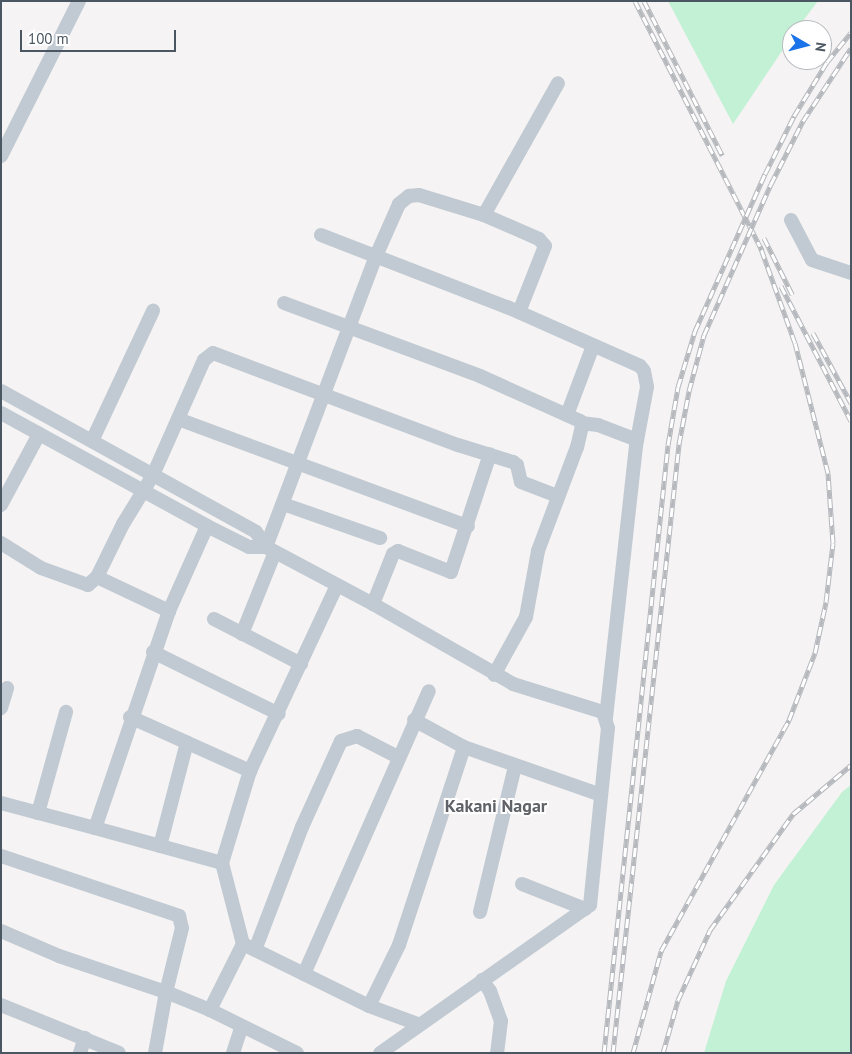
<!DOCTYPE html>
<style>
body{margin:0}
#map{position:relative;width:852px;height:1054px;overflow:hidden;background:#f5f3f3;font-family:"PT Sans",sans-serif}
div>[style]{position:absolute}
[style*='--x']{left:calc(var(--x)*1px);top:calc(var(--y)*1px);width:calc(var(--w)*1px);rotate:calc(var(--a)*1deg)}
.green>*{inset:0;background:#c3f1d5}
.minor>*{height:14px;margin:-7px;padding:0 7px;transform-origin:7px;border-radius:7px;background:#c1cad2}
.rail>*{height:5px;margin-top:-2.5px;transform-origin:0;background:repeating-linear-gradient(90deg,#fff 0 9px,#b5b8bd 0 18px);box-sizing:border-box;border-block:1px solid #b5b8bd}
span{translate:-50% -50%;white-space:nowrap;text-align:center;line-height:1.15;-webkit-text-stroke:4px #fff;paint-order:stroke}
.neighbourhood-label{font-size:18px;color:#5f6368;font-weight:700}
.frame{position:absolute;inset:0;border:2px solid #4a5661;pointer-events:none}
.north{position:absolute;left:782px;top:20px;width:50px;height:50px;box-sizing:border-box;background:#fff;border:1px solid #b7bbc0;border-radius:50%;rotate:98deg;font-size:14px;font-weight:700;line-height:20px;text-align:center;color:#4a5661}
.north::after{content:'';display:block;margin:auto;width:18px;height:22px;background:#1a73e8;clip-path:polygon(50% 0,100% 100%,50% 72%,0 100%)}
.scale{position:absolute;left:20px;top:30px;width:156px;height:22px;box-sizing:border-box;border:2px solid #4a5661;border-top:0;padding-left:6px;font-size:15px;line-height:18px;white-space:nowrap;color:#4a5661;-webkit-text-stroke:4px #fff;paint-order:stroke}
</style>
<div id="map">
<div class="green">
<i style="clip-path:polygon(668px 1px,818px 1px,796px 30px,792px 30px,792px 36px,733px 124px)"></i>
<i style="clip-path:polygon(851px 785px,851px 1053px,704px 1053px,726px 981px,774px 885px,842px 792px)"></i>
</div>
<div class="minor">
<i style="--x:1;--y:156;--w:174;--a:-63.3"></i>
<i style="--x:484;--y:215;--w:60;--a:23.6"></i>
<i style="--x:539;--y:239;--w:9;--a:49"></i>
<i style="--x:545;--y:246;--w:71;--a:111.5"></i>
<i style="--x:791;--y:220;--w:45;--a:62.3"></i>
<i style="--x:812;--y:260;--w:41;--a:18.4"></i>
<i style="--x:321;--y:235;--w:199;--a:21.2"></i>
<i style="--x:507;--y:307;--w:145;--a:23.9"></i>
<i style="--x:640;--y:366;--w:6;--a:51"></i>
<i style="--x:644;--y:371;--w:16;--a:79"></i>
<i style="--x:647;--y:387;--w:60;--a:100.6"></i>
<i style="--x:636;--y:446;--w:275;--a:96.3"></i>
<i style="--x:284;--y:303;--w:209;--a:20.4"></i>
<i style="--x:480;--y:376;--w:110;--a:24.2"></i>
<i style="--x:580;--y:421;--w:5;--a:68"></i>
<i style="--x:582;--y:426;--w:22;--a:103"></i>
<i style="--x:577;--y:447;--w:111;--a:110.6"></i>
<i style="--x:538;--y:551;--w:67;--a:100.3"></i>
<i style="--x:526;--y:617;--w:66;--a:118.9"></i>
<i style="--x:1;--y:391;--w:291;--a:28.9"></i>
<i style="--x:256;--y:532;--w:18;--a:56"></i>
<i style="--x:1;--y:413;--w:235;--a:28.7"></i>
<i style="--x:207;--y:526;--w:47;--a:26.6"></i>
<i style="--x:249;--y:547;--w:17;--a:0"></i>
<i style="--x:266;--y:547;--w:121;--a:28"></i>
<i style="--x:373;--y:604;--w:161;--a:29.7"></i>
<i style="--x:513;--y:684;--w:94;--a:17.3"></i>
<i style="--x:603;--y:712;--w:17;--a:73"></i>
<i style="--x:608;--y:728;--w:178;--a:95.8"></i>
<i style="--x:590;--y:905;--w:257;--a:144.8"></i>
<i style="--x:567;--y:415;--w:74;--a:-69.4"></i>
<i style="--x:178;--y:419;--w:309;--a:20.3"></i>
<i style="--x:581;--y:423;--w:17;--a:7"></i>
<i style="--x:598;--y:425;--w:42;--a:21"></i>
<i style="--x:92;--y:441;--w:144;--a:-64.9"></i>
<i style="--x:283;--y:504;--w:103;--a:19.3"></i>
<i style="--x:1;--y:505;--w:81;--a:-61.8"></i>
<i style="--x:1;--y:543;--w:47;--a:32"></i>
<i style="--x:41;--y:568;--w:50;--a:19.9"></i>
<i style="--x:88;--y:585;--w:12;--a:-42"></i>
<i style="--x:97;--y:577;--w:80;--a:25.3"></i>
<i style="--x:169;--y:611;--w:229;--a:108.8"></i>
<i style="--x:95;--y:828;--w:97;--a:-165.1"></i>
<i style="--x:266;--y:547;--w:311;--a:-69.3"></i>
<i style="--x:376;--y:256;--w:57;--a:-66.1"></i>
<i style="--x:399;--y:204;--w:13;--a:-39"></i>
<i style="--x:409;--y:196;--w:10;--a:-6"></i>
<i style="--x:419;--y:195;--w:68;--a:17.1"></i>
<i style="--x:484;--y:215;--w:151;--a:-60.7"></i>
<i style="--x:97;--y:577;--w:59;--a:-63.9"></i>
<i style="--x:123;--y:524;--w:57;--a:-58.5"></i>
<i style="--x:153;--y:475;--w:126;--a:-66.1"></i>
<i style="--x:204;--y:360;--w:11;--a:-38"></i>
<i style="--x:213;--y:353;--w:262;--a:20.6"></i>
<i style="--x:458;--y:445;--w:58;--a:17.2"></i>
<i style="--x:513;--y:462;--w:5;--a:37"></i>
<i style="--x:517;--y:465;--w:17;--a:77"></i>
<i style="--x:521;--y:482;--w:39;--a:21"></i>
<i style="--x:373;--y:604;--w:54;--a:-68.2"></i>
<i style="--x:393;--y:554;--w:6;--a:-31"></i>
<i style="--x:398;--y:551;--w:57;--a:21.6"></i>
<i style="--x:451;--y:572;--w:124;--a:-71.7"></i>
<i style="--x:169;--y:611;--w:93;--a:-65.9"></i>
<i style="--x:214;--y:619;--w:98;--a:27.3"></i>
<i style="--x:242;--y:634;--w:88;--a:-68.1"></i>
<i style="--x:153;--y:652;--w:140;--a:26.2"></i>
<i style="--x:1;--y:708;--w:21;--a:-73"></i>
<i style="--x:130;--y:717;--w:132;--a:24.2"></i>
<i style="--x:414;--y:720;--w:57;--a:28.4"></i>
<i style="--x:464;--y:747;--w:145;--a:19.3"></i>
<i style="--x:38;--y:813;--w:105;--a:-74.5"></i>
<i style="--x:95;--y:828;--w:132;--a:15.4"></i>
<i style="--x:222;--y:863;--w:84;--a:75.5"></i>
<i style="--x:243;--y:944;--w:140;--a:26.2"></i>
<i style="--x:369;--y:1006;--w:52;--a:20.2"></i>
<i style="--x:160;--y:846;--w:107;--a:-75.4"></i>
<i style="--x:1;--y:856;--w:188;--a:18.6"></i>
<i style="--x:179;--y:916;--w:12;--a:76"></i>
<i style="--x:182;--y:928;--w:66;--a:104"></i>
<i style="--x:166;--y:992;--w:48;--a:22.2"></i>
<i style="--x:222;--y:863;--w:96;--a:-73.1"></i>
<i style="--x:250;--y:771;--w:205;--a:-64.9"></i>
<i style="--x:522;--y:884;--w:68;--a:21.6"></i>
<i style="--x:480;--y:912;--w:150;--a:-76.5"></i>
<i style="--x:1;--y:931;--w:63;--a:23.3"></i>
<i style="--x:59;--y:956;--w:113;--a:18.6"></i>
<i style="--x:166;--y:992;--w:62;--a:100.2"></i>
<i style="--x:243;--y:944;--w:74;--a:116.6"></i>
<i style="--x:210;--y:1010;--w:97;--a:26.3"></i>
<i style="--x:255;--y:950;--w:132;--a:-69.1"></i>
<i style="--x:302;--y:827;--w:94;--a:-65.6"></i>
<i style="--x:341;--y:741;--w:17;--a:-17"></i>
<i style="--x:357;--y:736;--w:46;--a:27.1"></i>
<i style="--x:304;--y:974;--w:309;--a:-66.2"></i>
<i style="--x:482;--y:980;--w:14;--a:54"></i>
<i style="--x:490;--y:991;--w:32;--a:70"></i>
<i style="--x:501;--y:1021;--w:32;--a:97"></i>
<i style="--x:1;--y:1005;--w:127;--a:22.1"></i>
<i style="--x:369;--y:1006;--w:68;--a:-63.8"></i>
<i style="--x:399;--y:945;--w:208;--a:-71.8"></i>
<i style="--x:80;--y:1053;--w:16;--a:-72"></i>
<i style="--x:233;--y:1053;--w:28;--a:-72"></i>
</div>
<div class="rail">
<i style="--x:635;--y:1;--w:280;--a:63"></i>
<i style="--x:644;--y:1;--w:173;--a:63.1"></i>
<i style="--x:764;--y:238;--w:63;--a:63.4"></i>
<i style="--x:781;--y:286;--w:152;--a:62.6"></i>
<i style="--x:813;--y:333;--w:80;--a:61.5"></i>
<i style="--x:604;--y:1053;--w:611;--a:-83.99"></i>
<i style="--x:668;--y:445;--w:59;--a:-80.2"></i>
<i style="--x:678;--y:387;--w:59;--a:-73.1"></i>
<i style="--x:695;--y:331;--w:172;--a:-66"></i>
<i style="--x:765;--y:174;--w:65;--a:-63.4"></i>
<i style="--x:794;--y:116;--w:63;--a:-58.6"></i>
<i style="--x:827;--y:62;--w:38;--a:-51"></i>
<i style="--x:613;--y:1053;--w:613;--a:-83.81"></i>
<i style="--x:679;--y:444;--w:54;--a:-79.3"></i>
<i style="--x:689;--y:391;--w:58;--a:-75"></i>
<i style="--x:704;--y:335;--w:165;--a:-66.1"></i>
<i style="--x:771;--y:184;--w:71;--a:-63.1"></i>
<i style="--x:803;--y:121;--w:87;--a:-56.7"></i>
<i style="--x:633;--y:1053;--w:106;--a:-74.6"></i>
<i style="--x:661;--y:951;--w:264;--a:-61"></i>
<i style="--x:789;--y:720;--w:72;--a:-68.8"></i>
<i style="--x:815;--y:653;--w:52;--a:-77.8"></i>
<i style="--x:826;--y:602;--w:59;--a:-83.2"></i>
<i style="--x:833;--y:543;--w:70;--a:-94.1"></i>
<i style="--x:828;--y:473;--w:134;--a:-104.2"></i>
<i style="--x:795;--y:343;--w:103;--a:-109.8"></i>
<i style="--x:663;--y:1053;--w:55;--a:-74.2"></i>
<i style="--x:678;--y:1000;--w:77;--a:-65.4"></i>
<i style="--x:710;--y:930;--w:143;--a:-54.4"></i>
<i style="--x:793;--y:814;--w:76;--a:-40.2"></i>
</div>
<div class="neighbourhood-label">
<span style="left:496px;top:806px">Kakani Nagar</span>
</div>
<div class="frame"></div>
<div class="north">N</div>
<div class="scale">100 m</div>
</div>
